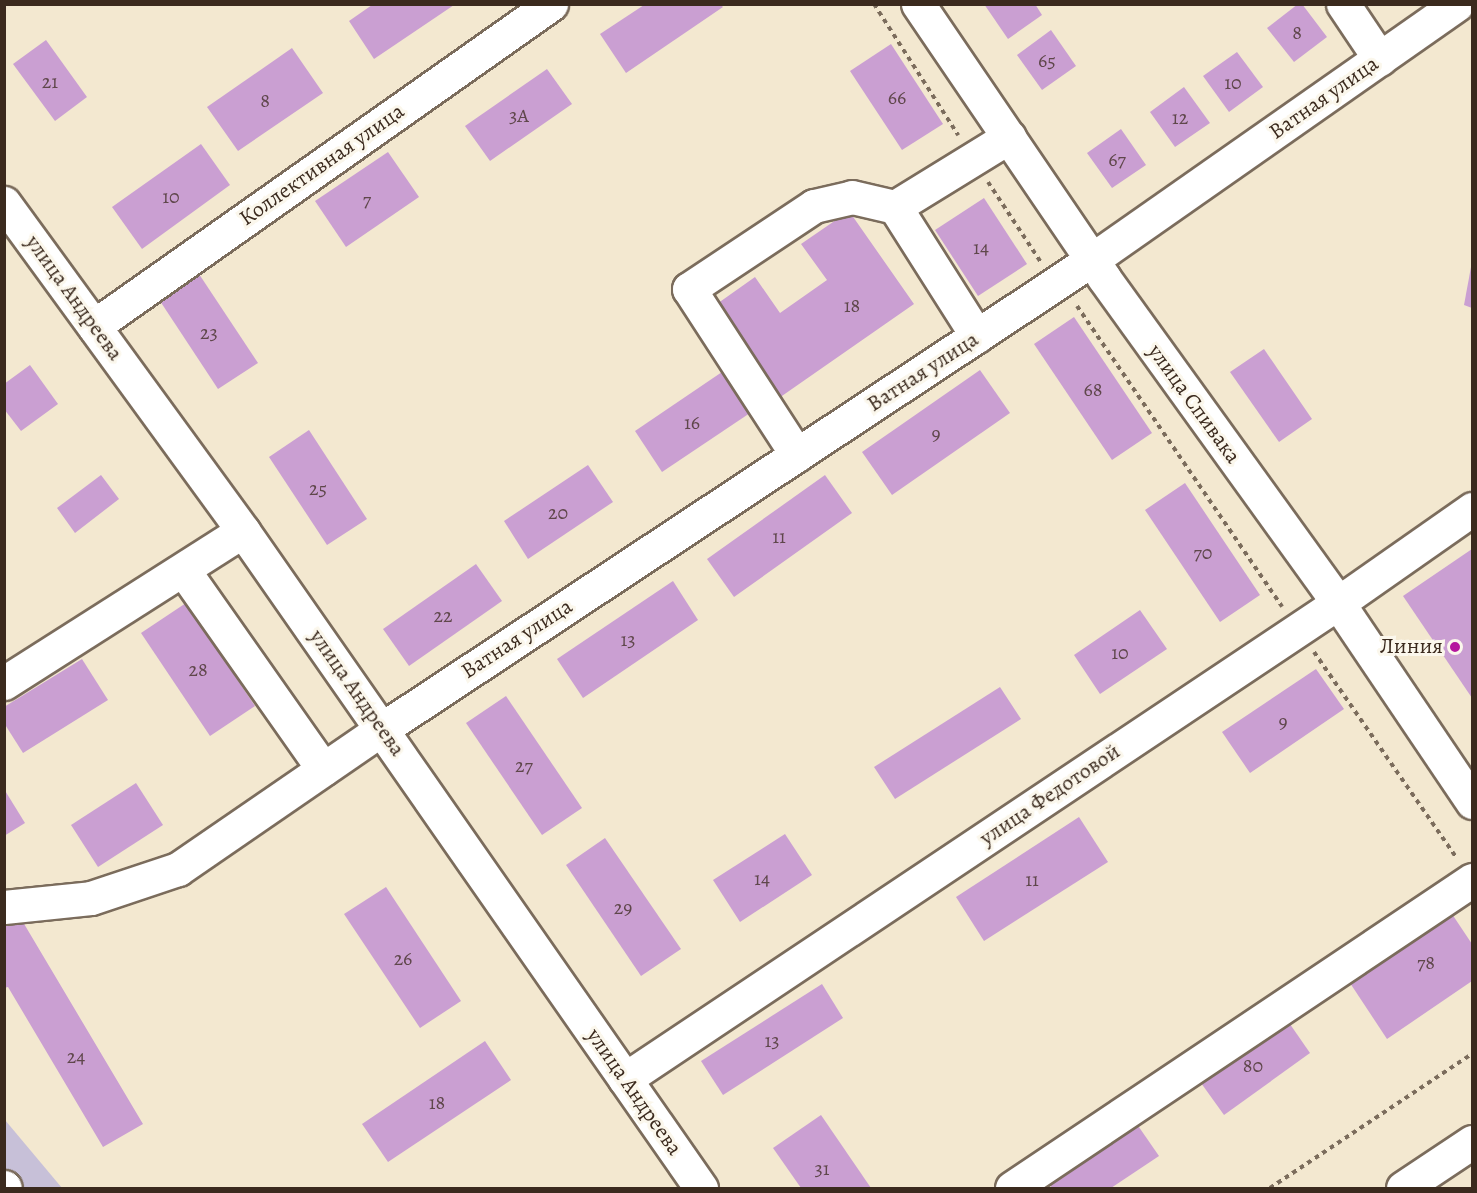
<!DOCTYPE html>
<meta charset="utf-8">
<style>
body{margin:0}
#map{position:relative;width:1477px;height:1193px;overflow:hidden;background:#f3e8d0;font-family:Alegreya,serif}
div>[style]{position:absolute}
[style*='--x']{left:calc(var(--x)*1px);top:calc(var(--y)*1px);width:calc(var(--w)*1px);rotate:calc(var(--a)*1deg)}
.industrial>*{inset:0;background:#c7c0d8}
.building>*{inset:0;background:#ca9fd2}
.path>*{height:4px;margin-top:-2px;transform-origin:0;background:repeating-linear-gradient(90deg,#7b6c5c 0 4.5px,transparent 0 9px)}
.roads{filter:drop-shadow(2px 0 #7b6c5c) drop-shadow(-2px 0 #7b6c5c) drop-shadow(0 2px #7b6c5c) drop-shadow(0 -2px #7b6c5c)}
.minor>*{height:33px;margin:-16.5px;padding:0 16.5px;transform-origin:16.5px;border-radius:16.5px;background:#fff}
.highway>*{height:33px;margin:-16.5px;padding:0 16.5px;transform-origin:16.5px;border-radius:16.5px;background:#fff}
.dots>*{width:16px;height:16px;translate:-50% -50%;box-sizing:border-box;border:3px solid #fbf7ec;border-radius:50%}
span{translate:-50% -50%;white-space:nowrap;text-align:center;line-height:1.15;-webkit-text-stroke:6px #fbf7ec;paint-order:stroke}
.number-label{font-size:20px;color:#5f474b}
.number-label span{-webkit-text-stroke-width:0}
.street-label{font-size:22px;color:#3b2a1e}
.poi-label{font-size:22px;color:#3b2a1e}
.right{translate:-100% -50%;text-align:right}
.frame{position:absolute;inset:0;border:6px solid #3b2a1e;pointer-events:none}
</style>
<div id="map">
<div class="industrial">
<i style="clip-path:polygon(5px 1120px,62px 1188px,5px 1188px)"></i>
</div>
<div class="building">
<i style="clip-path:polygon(984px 4px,1035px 4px,1042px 15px,1008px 39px)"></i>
<i style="clip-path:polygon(1298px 4px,1302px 4px,1327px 37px,1294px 62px,1267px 28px)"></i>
<i style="clip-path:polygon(372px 5px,454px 5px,374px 59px,349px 21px)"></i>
<i style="clip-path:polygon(644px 5px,721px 5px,723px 7px,626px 73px,600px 34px)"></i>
<i style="clip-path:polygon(1051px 30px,1076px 66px,1042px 90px,1017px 55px)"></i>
<i style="clip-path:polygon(46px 40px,87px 97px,55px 121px,13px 64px)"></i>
<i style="clip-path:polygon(891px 44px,943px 124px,902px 150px,850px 71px)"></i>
<i style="clip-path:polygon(292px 48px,323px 93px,238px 151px,207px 107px)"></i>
<i style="clip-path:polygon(1237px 52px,1263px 87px,1229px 112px,1203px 76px)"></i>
<i style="clip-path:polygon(547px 69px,572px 104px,490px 161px,465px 126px)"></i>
<i style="clip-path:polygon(1184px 87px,1210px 123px,1175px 147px,1150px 112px)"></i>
<i style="clip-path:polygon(1121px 129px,1146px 165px,1112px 188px,1087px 153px)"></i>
<i style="clip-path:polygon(201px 144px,230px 185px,142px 249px,112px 207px)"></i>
<i style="clip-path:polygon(388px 152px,419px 197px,346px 247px,315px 201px)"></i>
<i style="clip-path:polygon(984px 198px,1027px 264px,978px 296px,935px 230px)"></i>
<i style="clip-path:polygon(849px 211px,914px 304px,779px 398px,714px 306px,755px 277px,780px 313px,827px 280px,801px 244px)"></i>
<i style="clip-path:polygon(1471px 267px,1472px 268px,1472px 308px,1464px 305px)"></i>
<i style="clip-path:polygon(199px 274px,258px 363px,218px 389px,160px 301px)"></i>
<i style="clip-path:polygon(1074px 317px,1152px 433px,1112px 460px,1034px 344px)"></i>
<i style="clip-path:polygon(1264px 349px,1312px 419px,1279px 442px,1230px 372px)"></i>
<i style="clip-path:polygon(30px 365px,58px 404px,21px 431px,4px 409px,4px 384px)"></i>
<i style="clip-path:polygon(980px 370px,1010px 413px,892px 495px,862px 452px)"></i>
<i style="clip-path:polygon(722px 372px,750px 413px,662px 472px,635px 431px)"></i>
<i style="clip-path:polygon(309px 430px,367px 519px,327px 545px,269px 457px)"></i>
<i style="clip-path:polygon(588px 465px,613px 502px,528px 559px,504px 521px)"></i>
<i style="clip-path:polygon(101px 475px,119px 499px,75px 533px,57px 508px)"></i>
<i style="clip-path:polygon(825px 475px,852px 513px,734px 597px,707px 559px)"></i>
<i style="clip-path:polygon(1185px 483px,1260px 595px,1220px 622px,1145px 510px)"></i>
<i style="clip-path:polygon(1472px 549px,1472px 698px,1403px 596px)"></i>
<i style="clip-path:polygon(476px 564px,502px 601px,409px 666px,383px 629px)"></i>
<i style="clip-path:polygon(673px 581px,698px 620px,583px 698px,557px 659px)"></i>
<i style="clip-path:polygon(186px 603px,255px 706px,210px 736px,141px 633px)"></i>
<i style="clip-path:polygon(1140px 610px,1167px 649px,1100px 694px,1074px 655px)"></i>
<i style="clip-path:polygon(82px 659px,108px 700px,23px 753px,4px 723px,4px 707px)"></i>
<i style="clip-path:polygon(1316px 669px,1344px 709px,1250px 773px,1222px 732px)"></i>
<i style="clip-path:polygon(1000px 687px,1021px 719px,895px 799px,874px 767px)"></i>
<i style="clip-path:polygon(506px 696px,582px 808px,542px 835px,466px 723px)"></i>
<i style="clip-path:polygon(136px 783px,163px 825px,98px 867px,71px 825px)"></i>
<i style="clip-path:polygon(4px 789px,25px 823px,4px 836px)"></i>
<i style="clip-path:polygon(1079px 817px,1108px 862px,984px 941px,956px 897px)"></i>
<i style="clip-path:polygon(785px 834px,812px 875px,740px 922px,713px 880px)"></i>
<i style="clip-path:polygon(605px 838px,681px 949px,641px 976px,566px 865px)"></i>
<i style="clip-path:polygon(386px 887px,461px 1001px,420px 1028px,344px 914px)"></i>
<i style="clip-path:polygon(17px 912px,143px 1124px,103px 1147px,8px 987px,4px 988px,4px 920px)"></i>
<i style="clip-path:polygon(1452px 914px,1472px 944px,1472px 981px,1387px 1039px,1350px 983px)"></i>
<i style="clip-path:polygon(822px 984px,843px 1018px,723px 1095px,701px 1061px)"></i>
<i style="clip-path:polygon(1283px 1014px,1310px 1053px,1224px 1115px,1196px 1076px)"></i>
<i style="clip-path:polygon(485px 1041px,511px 1080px,388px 1162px,362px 1124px)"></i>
<i style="clip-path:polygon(821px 1115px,871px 1188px,801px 1188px,773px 1148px)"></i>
<i style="clip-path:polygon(1132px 1117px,1159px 1156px,1111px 1188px,1052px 1188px,1044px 1176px)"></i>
</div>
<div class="path">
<i style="--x:874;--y:4;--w:156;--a:57.3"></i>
<i style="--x:988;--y:182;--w:95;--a:56.6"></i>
<i style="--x:1077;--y:306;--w:364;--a:55.7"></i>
<i style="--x:1314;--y:652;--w:248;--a:55.3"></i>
<i style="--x:1270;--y:1188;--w:242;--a:-33.6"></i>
</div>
<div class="roads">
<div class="minor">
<i style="--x:918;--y:4;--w:331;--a:55.8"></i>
<i style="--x:1104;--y:278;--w:400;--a:54.2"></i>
<i style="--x:1338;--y:603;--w:240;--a:56"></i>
<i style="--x:1343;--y:4;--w:66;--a:56.1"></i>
<i style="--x:4;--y:203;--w:406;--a:53.9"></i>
<i style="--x:243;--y:531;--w:801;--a:55.12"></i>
<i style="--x:94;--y:326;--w:559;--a:-35.17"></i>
<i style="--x:977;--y:336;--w:153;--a:-122.4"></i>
<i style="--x:895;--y:207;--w:134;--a:-31.6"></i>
<i style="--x:797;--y:455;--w:198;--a:-123"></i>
<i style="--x:689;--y:289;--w:150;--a:-33.6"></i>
<i style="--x:814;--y:206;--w:39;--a:-13"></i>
<i style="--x:852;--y:197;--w:44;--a:13.1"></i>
<i style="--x:184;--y:571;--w:242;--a:54.9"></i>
<i style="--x:4;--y:683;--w:283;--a:-32.5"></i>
<i style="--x:4;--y:907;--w:87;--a:-5.9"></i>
<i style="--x:91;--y:898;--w:92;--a:-18.4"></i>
<i style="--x:178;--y:869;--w:247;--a:-34.5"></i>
<i style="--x:382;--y:729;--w:852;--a:-33.47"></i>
<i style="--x:1093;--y:259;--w:444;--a:-35"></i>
<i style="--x:625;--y:1079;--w:857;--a:-33.73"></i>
<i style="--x:1338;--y:603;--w:164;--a:-35"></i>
<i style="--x:4;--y:1187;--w:1;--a:45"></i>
<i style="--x:1012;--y:1188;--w:554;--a:-33.8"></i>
</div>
<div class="highway">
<i style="--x:1403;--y:1188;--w:83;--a:-33.7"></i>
</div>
</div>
<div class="dots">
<i style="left:1455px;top:647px;background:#b5179e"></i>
</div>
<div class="number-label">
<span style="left:1297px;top:32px">8</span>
<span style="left:1047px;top:60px">65</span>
<span style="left:50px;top:81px">21</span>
<span style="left:1233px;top:82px">10</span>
<span style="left:897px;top:97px">66</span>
<span style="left:265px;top:100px">8</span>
<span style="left:519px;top:115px">3А</span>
<span style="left:1180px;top:117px">12</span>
<span style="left:1117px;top:159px">67</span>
<span style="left:171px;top:196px">10</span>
<span style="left:367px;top:199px">7</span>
<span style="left:981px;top:247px">14</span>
<span style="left:852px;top:305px">18</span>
<span style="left:209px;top:332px">23</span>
<span style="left:1093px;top:389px">68</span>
<span style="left:692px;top:422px">16</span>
<span style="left:936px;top:433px">9</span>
<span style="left:318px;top:488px">25</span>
<span style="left:558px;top:512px">20</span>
<span style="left:779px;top:536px">11</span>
<span style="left:1203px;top:552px">70</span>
<span style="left:443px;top:615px">22</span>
<span style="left:628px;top:639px">13</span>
<span style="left:1120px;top:652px">10</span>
<span style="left:198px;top:669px">28</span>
<span style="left:1283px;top:721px">9</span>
<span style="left:524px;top:765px">27</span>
<span style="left:762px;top:878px">14</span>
<span style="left:1032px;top:879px">11</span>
<span style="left:623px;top:907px">29</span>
<span style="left:403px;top:958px">26</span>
<span style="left:1426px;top:962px">78</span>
<span style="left:772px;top:1040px">13</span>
<span style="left:76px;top:1056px">24</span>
<span style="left:1253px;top:1065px">80</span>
<span style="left:437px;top:1102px">18</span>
<span style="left:822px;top:1168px">31</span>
</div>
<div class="street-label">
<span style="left:1324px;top:98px;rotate:-35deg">Ватная улица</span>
<span style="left:322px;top:165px;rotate:-35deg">Коллективная улица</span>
<span style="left:74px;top:298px;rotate:54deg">улица Андреева</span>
<span style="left:923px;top:372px;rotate:-33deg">Ватная улица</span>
<span style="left:1194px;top:404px;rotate:54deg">улица Спивака</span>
<span style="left:517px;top:639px;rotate:-33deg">Ватная улица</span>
<span style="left:357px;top:693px;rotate:55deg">улица Андреева</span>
<span style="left:1050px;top:795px;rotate:-34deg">улица Федотовой</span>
<span style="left:634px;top:1092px;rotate:55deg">улица Андреева</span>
</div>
<div class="poi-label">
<span class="right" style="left:1443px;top:647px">Линия</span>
</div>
<div class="frame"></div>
</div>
